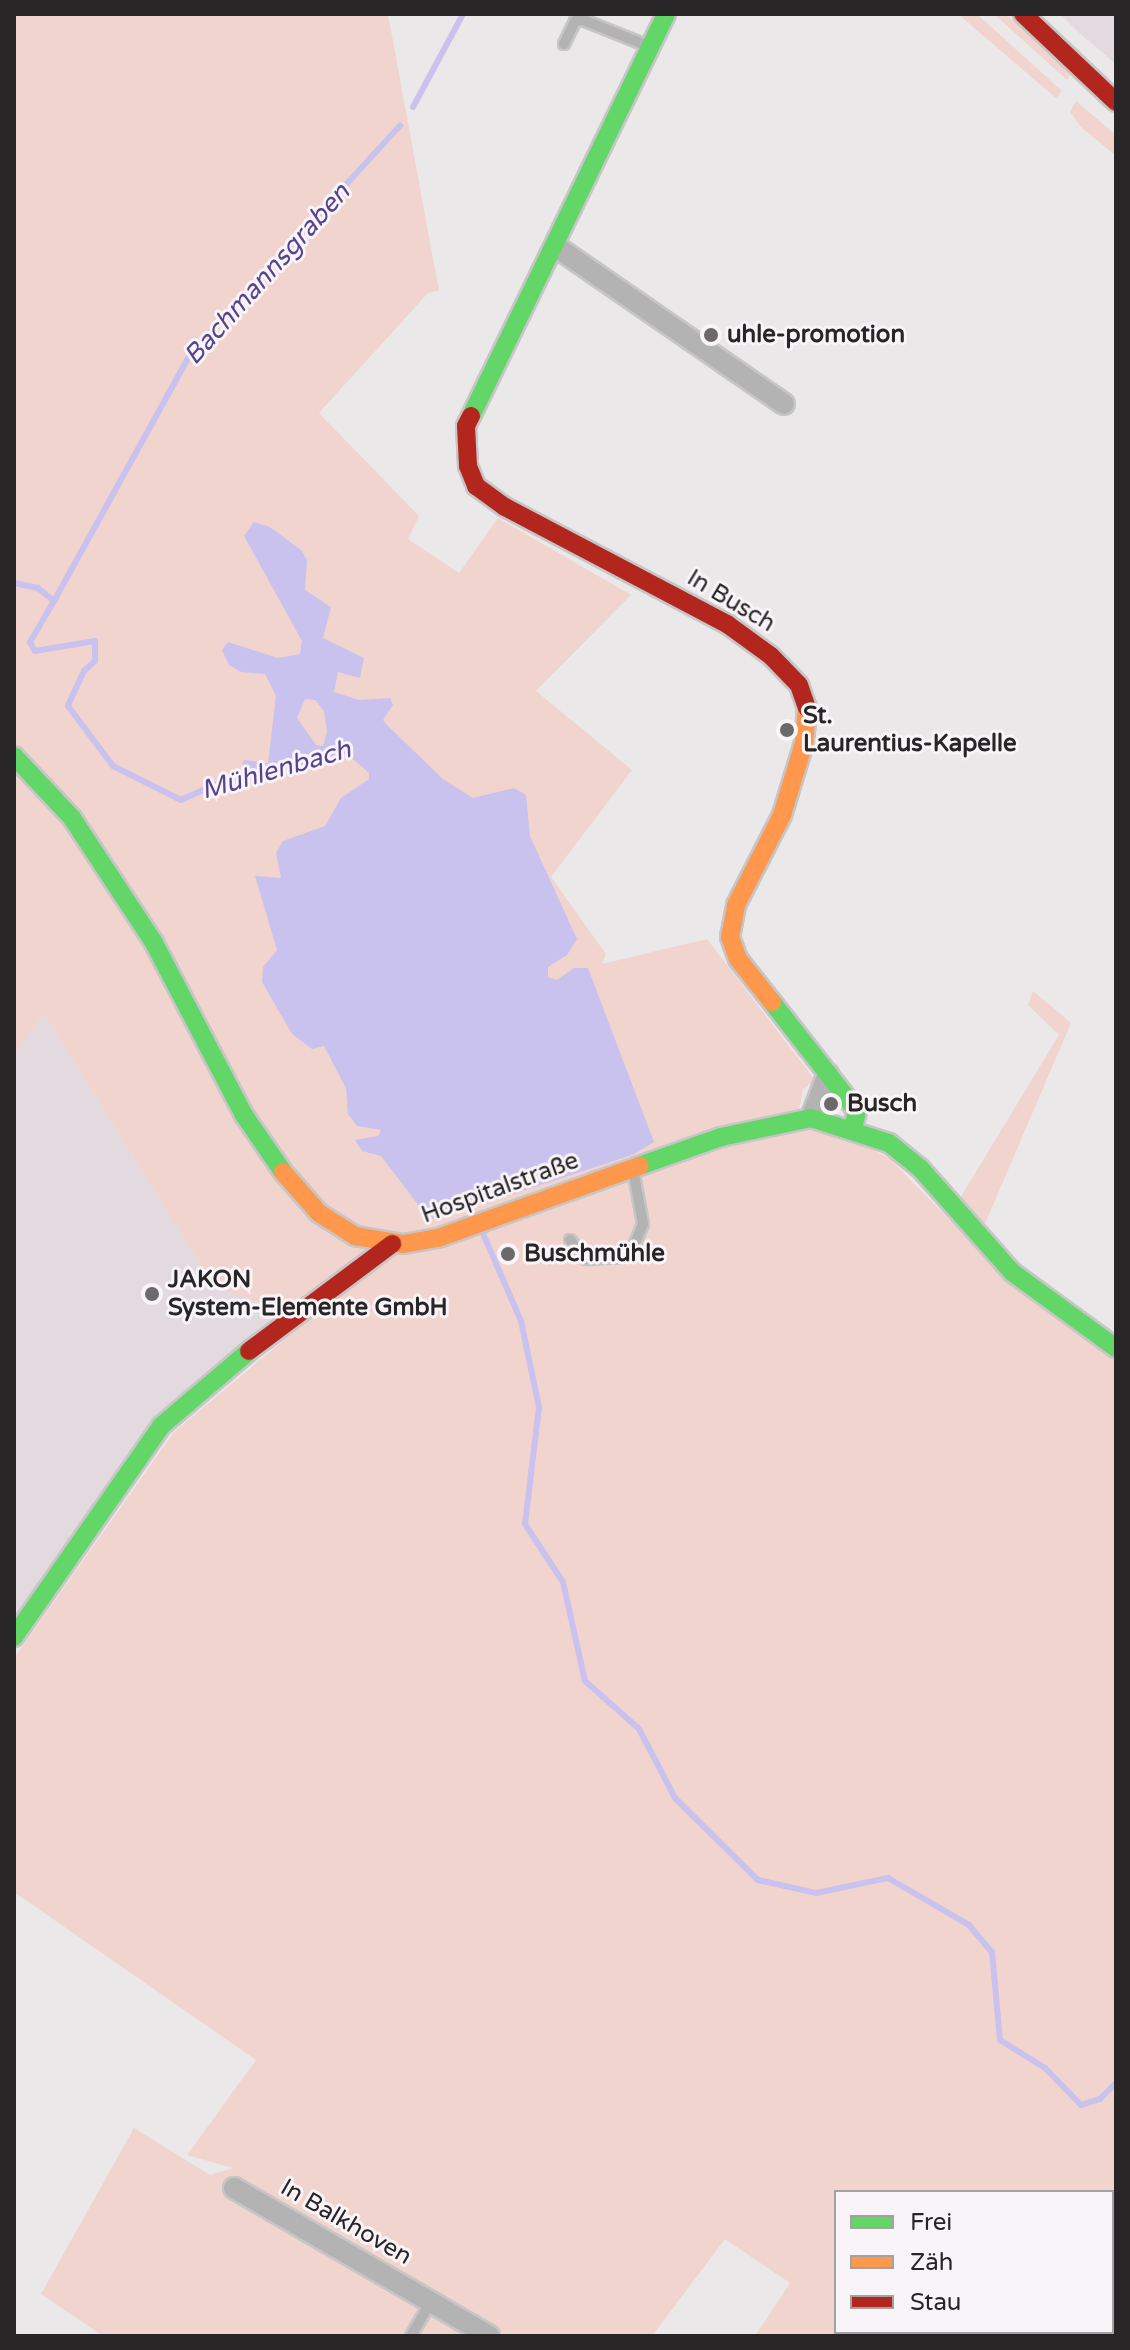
<!DOCTYPE html>
<meta charset="utf-8">
<style>
body{margin:0}
#map{position:relative;width:1130px;height:2350px;overflow:hidden;background:#ebe8ea;font-family:"Varela Round",sans-serif}
div>[style]{position:absolute}
[style*='--x']{left:calc(var(--x)*1px);top:calc(var(--y)*1px);width:calc(var(--w)*1px);rotate:calc(var(--a)*1deg)}
.built>*{inset:0;background:#e2dadf}
.green>*{inset:0;background:#f1d4ce}
.water>*{inset:0;background:#c9c2ee}
.stream>*{height:6px;margin:-3px;padding:0 3px;transform-origin:3px;border-radius:3px;background:#c9c2ee}
.roads{filter:drop-shadow(2px 0 #c7c6c7) drop-shadow(-2px 0 #c7c6c7) drop-shadow(0 2px #c7c6c7) drop-shadow(0 -2px #c7c6c7)}
.lane>*{height:10px;margin:-5px;padding:0 5px;transform-origin:5px;border-radius:5px;background:#b4b3b4}
.street>*{height:20px;margin:-10px;padding:0 10px;transform-origin:10px;border-radius:10px;background:#b4b3b4}
.fast>*{height:18px;margin:-9px;padding:0 9px;transform-origin:9px;border-radius:9px;background:#63d668}
.slow>*{height:18px;margin:-9px;padding:0 9px;transform-origin:9px;border-radius:9px;background:#ff974d}
.jam>*{height:18px;margin:-9px;padding:0 9px;transform-origin:9px;border-radius:9px;background:#b3261e}
.dots>*{width:22px;height:22px;translate:-50% -50%;box-sizing:border-box;border:4px solid #f9f4f7;border-radius:50%}
span{translate:-50% -50%;white-space:nowrap;text-align:center;line-height:1.15;-webkit-text-stroke:6px #f9f4f7;paint-order:stroke}
.poi-label{font-size:24px;color:#272526;font-weight:700}
.left{translate:0 -50%;text-align:left}
.street-label{font-size:24px;color:#272526}
.water-label{font-size:26px;color:#55448f;font-style:italic}
.frame{position:absolute;inset:0;border:16px solid #272526;pointer-events:none}
.legend{position:absolute;left:834px;top:2190px;width:280px;height:144px;box-sizing:border-box;background:#f9f4f7;border:2px solid #a5a1a3;margin:0;padding:10px 14px;list-style:none;font-size:24px;color:#272526}
.legend li{display:flex;align-items:center;gap:16px;height:40px}
.legend b{width:40px;border:2px solid #a5a1a3}
</style>
<div id="map">
<div class="built">
<i style="clip-path:polygon(1060px 14px,1116px 14px,1116px 64px,1077px 31px)"></i>
<i style="clip-path:polygon(44px 1014px,215px 1288px,290px 1308px,160px 1417px,14px 1626px,14px 1055px)"></i>
</div>
<div class="green">
<i style="clip-path:polygon(evenodd,14px 14px,388px 14px,439px 291px,428px 293px,319px 413px,419px 516px,408px 539px,459px 573px,498px 518px,631px 595px,536px 691px,632px 770px,551px 877px,606px 954px,602px 964px,707px 939px,815px 1080px,803px 1089px,799px 1110px,890px 1159px,948px 1218px,1116px 1354px,1116px 2336px,755px 2336px,790px 2283px,725px 2239px,652px 2336px,103px 2336px,41px 2294px,134px 2128px,210px 2175px,233px 2168px,187px 2155px,256px 2060px,14px 1892px,14px 1658px,174px 1432px,310px 1318px,215px 1288px,44px 1014px,14px 1055px,14px 14px,836px 2192px,1112px 2192px,1112px 2332px,836px 2332px,836px 2192px)"></i>
<i style="clip-path:polygon(958px 14px,977px 14px,1062px 91px,1056px 98px)"></i>
<i style="clip-path:polygon(994px 14px,1006px 14px,1070px 75px,1067px 80px)"></i>
<i style="clip-path:polygon(1076px 101px,1116px 135px,1116px 156px,1081px 127px,1070px 112px)"></i>
<i style="clip-path:polygon(1033px 991px,1071px 1023px,984px 1226px,960px 1198px,1059px 1035px,1028px 1005px)"></i>
</div>
<div class="water">
<i style="clip-path:polygon(evenodd,254px 522px,270px 527px,301px 550px,307px 560px,305px 590px,331px 607px,323px 638px,364px 658px,360px 678px,338px 672px,334px 692px,359px 700px,390px 698px,393px 705px,383px 720px,386px 724px,443px 779px,473px 798px,514px 788px,526px 795px,530px 836px,577px 939px,567px 955px,548px 967px,548px 977px,557px 980px,574px 968px,588px 968px,654px 1142px,632px 1155px,437px 1219px,427px 1216px,381px 1156px,362px 1151px,355px 1140px,378px 1136px,381px 1130px,357px 1126px,348px 1114px,346px 1088px,324px 1046px,312px 1049px,292px 1034px,262px 982px,263px 967px,277px 950px,255px 876px,281px 878px,276px 853px,283px 841px,325px 826px,341px 798px,369px 779px,369px 773px,347px 754px,326px 753px,304px 755px,283px 772px,254px 774px,242px 765px,244px 760px,268px 763px,276px 696px,265px 674px,241px 672px,229px 665px,222px 650px,228px 642px,278px 658px,300px 654px,302px 641px,244px 536px,254px 522px,305px 699px,315px 700px,324px 711px,327px 732px,323px 746px,316px 745px,297px 718px,305px 699px)"></i>
</div>
<div class="stream">
<i style="--x:413;--y:107;--w:106;--a:-61.7"></i>
<i style="--x:14;--y:583;--w:25;--a:12"></i>
<i style="--x:38;--y:588;--w:21;--a:39"></i>
<i style="--x:54;--y:601;--w:48;--a:120.3"></i>
<i style="--x:30;--y:642;--w:10;--a:61"></i>
<i style="--x:35;--y:651;--w:61;--a:-9.5"></i>
<i style="--x:95;--y:641;--w:20;--a:90"></i>
<i style="--x:95;--y:661;--w:15;--a:138"></i>
<i style="--x:84;--y:671;--w:38;--a:115"></i>
<i style="--x:68;--y:706;--w:75;--a:53.1"></i>
<i style="--x:113;--y:766;--w:76;--a:26.6"></i>
<i style="--x:181;--y:800;--w:46;--a:-24.3"></i>
<i style="--x:223;--y:781;--w:37;--a:-13"></i>
<i style="--x:54;--y:601;--w:283;--a:-61.1"></i>
<i style="--x:191;--y:353;--w:309;--a:-47.4"></i>
<i style="--x:294;--y:765;--w:44;--a:-17.2"></i>
<i style="--x:481;--y:1229;--w:100;--a:66.5"></i>
<i style="--x:521;--y:1321;--w:88;--a:78.2"></i>
<i style="--x:539;--y:1407;--w:118;--a:96.8"></i>
<i style="--x:525;--y:1524;--w:69;--a:56.8"></i>
<i style="--x:563;--y:1582;--w:101;--a:77.5"></i>
<i style="--x:585;--y:1681;--w:72;--a:41.6"></i>
<i style="--x:639;--y:1729;--w:78;--a:62.4"></i>
<i style="--x:675;--y:1798;--w:117;--a:44.7"></i>
<i style="--x:758;--y:1880;--w:59;--a:12.6"></i>
<i style="--x:816;--y:1893;--w:74;--a:-11.8"></i>
<i style="--x:888;--y:1878;--w:94;--a:30.1"></i>
<i style="--x:969;--y:1925;--w:35;--a:50"></i>
<i style="--x:992;--y:1952;--w:88;--a:84.8"></i>
<i style="--x:1000;--y:2040;--w:53;--a:31.9"></i>
<i style="--x:1045;--y:2068;--w:52;--a:45.8"></i>
<i style="--x:1081;--y:2105;--w:20;--a:-18"></i>
<i style="--x:1100;--y:2099;--w:23;--a:-45"></i>
</div>
<div class="roads">
<div class="lane">
<i style="--x:564;--y:44;--w:25;--a:-64"></i>
<i style="--x:575;--y:21;--w:8;--a:-7"></i>
<i style="--x:583;--y:20;--w:70;--a:21.8"></i>
<i style="--x:570;--y:1240;--w:25;--a:50"></i>
<i style="--x:586;--y:1259;--w:34;--a:-3"></i>
<i style="--x:620;--y:1257;--w:13;--a:-27"></i>
<i style="--x:632;--y:1251;--w:29;--a:-68"></i>
<i style="--x:643;--y:1224;--w:56;--a:-100.3"></i>
<i style="--x:411;--y:2336;--w:39;--a:-60"></i>
</div>
<div class="street">
<i style="--x:555;--y:246;--w:278;--a:34.6"></i>
<i style="--x:811;--y:1118;--w:47;--a:-68.9"></i>
<i style="--x:234;--y:2188;--w:295;--a:30.1"></i>
</div>
<div class="fast">
<i style="--x:471;--y:416;--w:447;--a:-64.1"></i>
<i style="--x:14;--y:756;--w:85;--a:46.9"></i>
<i style="--x:72;--y:818;--w:149;--a:56.7"></i>
<i style="--x:154;--y:943;--w:194;--a:62.4"></i>
<i style="--x:244;--y:1115;--w:69;--a:55.6"></i>
<i style="--x:772;--y:1002;--w:138;--a:52.1"></i>
<i style="--x:857;--y:1111;--w:18;--a:103"></i>
<i style="--x:639;--y:1166;--w:87;--a:-19.5"></i>
<i style="--x:721;--y:1137;--w:92;--a:-11.9"></i>
<i style="--x:811;--y:1118;--w:82;--a:17.8"></i>
<i style="--x:889;--y:1143;--w:40;--a:39"></i>
<i style="--x:920;--y:1168;--w:139;--a:48.5"></i>
<i style="--x:1012;--y:1272;--w:129;--a:36.2"></i>
<i style="--x:14;--y:1637;--w:257;--a:-55.1"></i>
<i style="--x:161;--y:1426;--w:116;--a:-40.4"></i>
</div>
<div class="slow">
<i style="--x:772;--y:1002;--w:55;--a:-128.3"></i>
<i style="--x:738;--y:959;--w:23;--a:-110"></i>
<i style="--x:730;--y:937;--w:33;--a:-79"></i>
<i style="--x:736;--y:905;--w:101;--a:-62.9"></i>
<i style="--x:782;--y:815;--w:75;--a:-73"></i>
<i style="--x:804;--y:743;--w:35;--a:-85"></i>
<i style="--x:283;--y:1172;--w:55;--a:48.7"></i>
<i style="--x:319;--y:1213;--w:43;--a:32.6"></i>
<i style="--x:355;--y:1236;--w:49;--a:9.5"></i>
<i style="--x:403;--y:1244;--w:36;--a:-10"></i>
<i style="--x:438;--y:1238;--w:214;--a:-19.7"></i>
</div>
<div class="jam">
<i style="--x:1023;--y:14;--w:128;--a:43.4"></i>
<i style="--x:471;--y:416;--w:11;--a:117"></i>
<i style="--x:466;--y:426;--w:40;--a:87.1"></i>
<i style="--x:468;--y:466;--w:22;--a:68"></i>
<i style="--x:476;--y:486;--w:36;--a:36"></i>
<i style="--x:505;--y:507;--w:251;--a:27.8"></i>
<i style="--x:727;--y:624;--w:54;--a:36"></i>
<i style="--x:771;--y:656;--w:40;--a:46"></i>
<i style="--x:799;--y:685;--w:24;--a:71"></i>
<i style="--x:249;--y:1351;--w:179;--a:-36.8"></i>
</div>
</div>
<div class="dots">
<i style="left:711px;top:335px;background:#6c696b"></i>
<i style="left:787px;top:730px;background:#6c696b"></i>
<i style="left:831px;top:1104px;background:#6c696b"></i>
<i style="left:508px;top:1254px;background:#6c696b"></i>
<i style="left:152px;top:1294px;background:#6c696b"></i>
</div>
<div class="poi-label">
<span class="left" style="left:727px;top:335px">uhle-promotion</span>
<span class="left" style="left:803px;top:730px">St.<br>Laurentius-Kapelle</span>
<span class="left" style="left:847px;top:1104px">Busch</span>
<span class="left" style="left:524px;top:1254px">Buschmühle</span>
<span class="left" style="left:168px;top:1294px">JAKON<br>System-Elemente GmbH</span>
</div>
<div class="street-label">
<span style="left:731px;top:601px;rotate:31deg">In Busch</span>
<span style="left:500px;top:1188px;rotate:-20deg">Hospitalstraße</span>
<span style="left:346px;top:2222px;rotate:30deg">In Balkhoven</span>
</div>
<div class="water-label">
<span style="left:267px;top:274px;rotate:-48deg">Bachmannsgraben</span>
<span style="left:276px;top:770px;rotate:-16deg">Mühlenbach</span>
</div>
<div class="frame"></div>
<ul class="legend">
<li><b style="height:10px;background:#63d668"></b>Frei</li>
<li><b style="height:10px;background:#ff974d"></b>Zäh</li>
<li><b style="height:10px;background:#b3261e"></b>Stau</li>
</ul>
</div>
